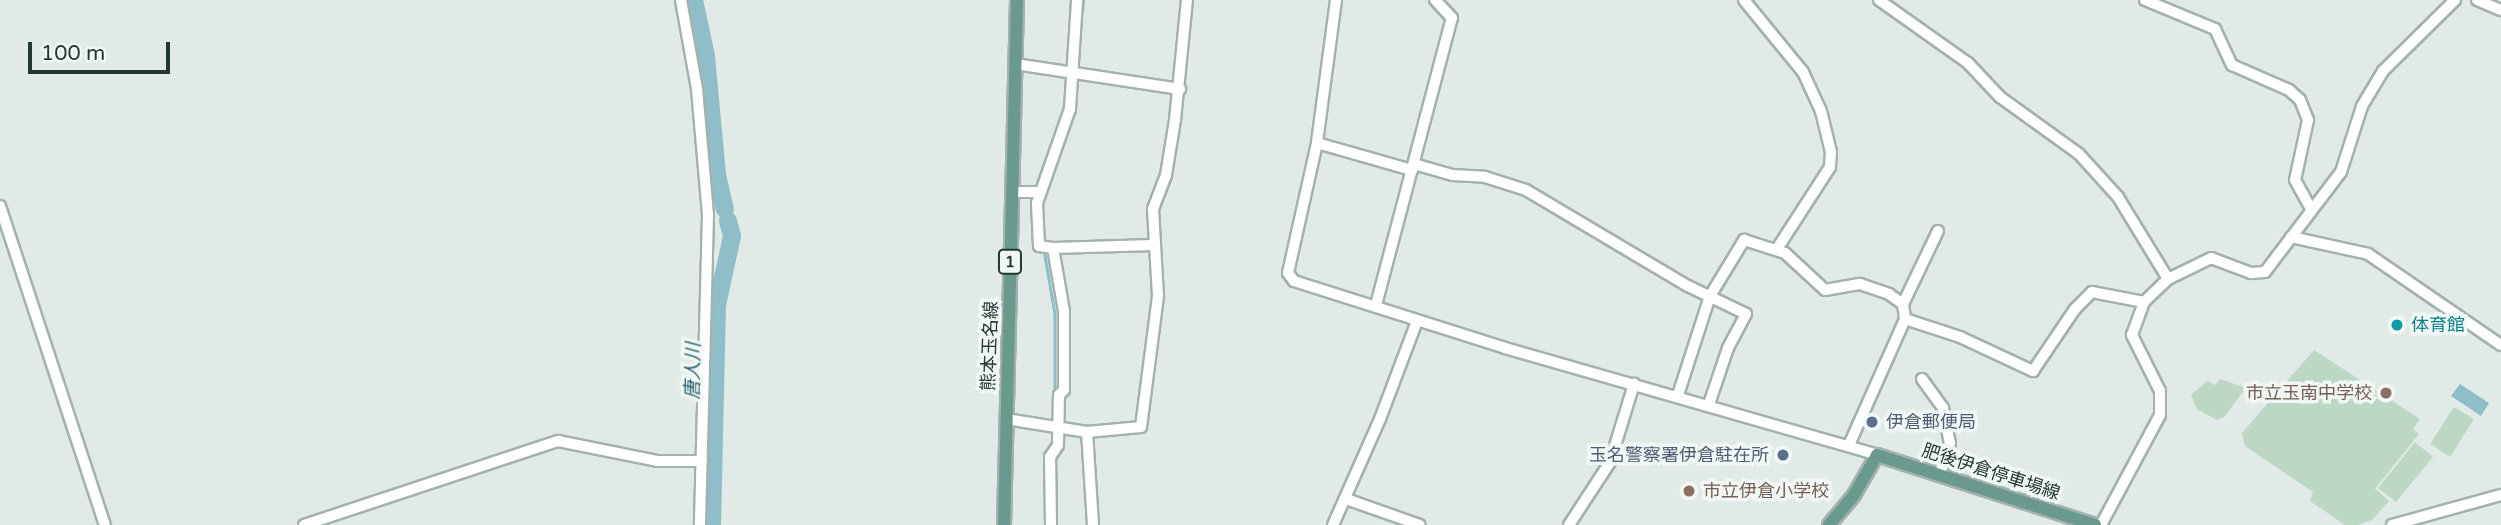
<!DOCTYPE html>
<meta charset="utf-8">
<style>
body{margin:0}
#map{position:relative;width:2501px;height:525px;overflow:hidden;background:#e1eae6;font-family:"Varela Round","Noto Sans JP",sans-serif}
div>[style]{position:absolute}
[style*='--x']{left:calc(var(--x)*1px);top:calc(var(--y)*1px);width:calc(var(--w)*1px);rotate:calc(var(--a)*1deg)}
.green>*{inset:0;background:#bcd8c5}
.water>*{inset:0;background:#8fbec8}
.stream>*{height:2.5px;margin:-1.25px;padding:0 1.25px;transform-origin:1.25px;border-radius:1.25px;background:#8fbec8}
.river>*{height:18px;margin:-9px;padding:0 9px;transform-origin:9px;border-radius:9px;background:#8fbec8}
.roads{filter:drop-shadow(2px 0 #a4b1ad) drop-shadow(-2px 0 #a4b1ad) drop-shadow(0 2px #a4b1ad) drop-shadow(0 -2px #a4b1ad)}
.minor>*{height:10px;margin:-5px;padding:0 5px;transform-origin:5px;border-radius:5px;background:#fff}
.major>*{height:12px;margin:-6px;padding:0 6px;transform-origin:6px;border-radius:6px;background:#6a9a8f}
.dots>*{width:19px;height:19px;translate:-50% -50%;box-sizing:border-box;border:4px solid #f1f7f4;border-radius:50%}
span{translate:-50% -50%;white-space:nowrap;text-align:center;line-height:1.15;-webkit-text-stroke:7px #f1f7f4;paint-order:stroke}
.shield-label span{padding:2px 5px;background:#f1f7f4;border:2px solid;border-radius:5px;-webkit-text-stroke-width:0}
.shield-label{font-size:16px;color:#233833;font-weight:700}
.culture-label{font-size:18px;color:#0d838f}
.left{translate:0 -50%;text-align:left}
.street-label{font-size:18px;color:#233833}
.education-label{font-size:18px;color:#785e54}
.right{translate:-100% -50%;text-align:right}
.service-label{font-size:18px;color:#4e5e75}
.water-label{font-size:19px;color:#255e6d;font-style:italic}
.scale{position:absolute;left:28px;top:42px;width:142px;height:32px;box-sizing:border-box;border:4px solid #233833;border-top:0;padding-left:9px;font-size:21px;line-height:24px;white-space:nowrap;color:#233833;-webkit-text-stroke:5px #f1f7f4;paint-order:stroke}
</style>
<div id="map">
<div class="green">
<i style="clip-path:polygon(2314px 350px,2420px 419px,2413px 429px,2419px 434px,2375px 489px,2389px 501px,2372px 520px,2358px 525px,2345px 525px,2310px 501px,2313px 492px,2245px 446px,2242px 433px)"></i>
<i style="clip-path:polygon(2220px 379px,2246px 388px,2224px 417px,2217px 420px,2197px 409px,2191px 395px,2207px 381px,2215px 385px)"></i>
<i style="clip-path:polygon(2454px 407px,2474px 419px,2450px 457px,2430px 444px)"></i>
<i style="clip-path:polygon(2415px 442px,2433px 457px,2396px 502px,2378px 488px)"></i>
</div>
<div class="water">
<i style="clip-path:polygon(2460px 384px,2489px 403px,2481px 416px,2451px 396px)"></i>
</div>
<div class="stream">
<i style="--x:1082;--y:12;--w:12;--a:-85"></i>
<i style="--x:1044;--y:250;--w:65;--a:80.2"></i>
<i style="--x:1055;--y:314;--w:74;--a:90"></i>
<i style="--x:1055;--y:455;--w:32;--a:88"></i>
</div>
<div class="river">
<i style="--x:694;--y:0;--w:57;--a:77.9"></i>
<i style="--x:706;--y:56;--w:120;--a:84.7"></i>
<i style="--x:717;--y:175;--w:35;--a:77"></i>
<i style="--x:712;--y:525;--w:220;--a:-88.7"></i>
<i style="--x:717;--y:305;--w:71;--a:-77.7"></i>
<i style="--x:732;--y:236;--w:16;--a:-105"></i>
</div>
<div class="roads">
<div class="minor">
<i style="--x:681;--y:0;--w:90;--a:79.8"></i>
<i style="--x:697;--y:89;--w:126;--a:85"></i>
<i style="--x:708;--y:215;--w:310;--a:91.5"></i>
<i style="--x:1336;--y:0;--w:144;--a:97.6"></i>
<i style="--x:1317;--y:143;--w:133;--a:102.6"></i>
<i style="--x:1288;--y:273;--w:10;--a:53"></i>
<i style="--x:1294;--y:281;--w:221;--a:17.6"></i>
<i style="--x:1505;--y:348;--w:387;--a:16"></i>
<i style="--x:1744;--y:0;--w:93;--a:50.7"></i>
<i style="--x:1803;--y:72;--w:43;--a:65.2"></i>
<i style="--x:1821;--y:111;--w:42;--a:76.3"></i>
<i style="--x:1831;--y:152;--w:15;--a:94"></i>
<i style="--x:1830;--y:167;--w:98;--a:122.9"></i>
<i style="--x:1879;--y:0;--w:109;--a:35.3"></i>
<i style="--x:1968;--y:63;--w:47;--a:46.7"></i>
<i style="--x:2000;--y:97;--w:97;--a:35.8"></i>
<i style="--x:2079;--y:154;--w:58;--a:47.8"></i>
<i style="--x:2118;--y:197;--w:96;--a:58.6"></i>
<i style="--x:2168;--y:279;--w:48;--a:-26"></i>
<i style="--x:2211;--y:258;--w:43;--a:20.6"></i>
<i style="--x:2251;--y:273;--w:14;--a:-4"></i>
<i style="--x:2265;--y:272;--w:126;--a:-52.8"></i>
<i style="--x:2341;--y:172;--w:69;--a:-72.3"></i>
<i style="--x:2362;--y:106;--w:41;--a:-59"></i>
<i style="--x:2383;--y:71;--w:101;--a:-44.6"></i>
<i style="--x:2145;--y:0;--w:76;--a:22.5"></i>
<i style="--x:2215;--y:29;--w:40;--a:65"></i>
<i style="--x:2232;--y:65;--w:62;--a:23.7"></i>
<i style="--x:2289;--y:90;--w:15;--a:42"></i>
<i style="--x:2300;--y:100;--w:22;--a:68"></i>
<i style="--x:2308;--y:120;--w:61;--a:102.2"></i>
<i style="--x:2295;--y:180;--w:33;--a:61"></i>
<i style="--x:2477;--y:0;--w:26;--a:23"></i>
<i style="--x:1015;--y:64;--w:167;--a:8.6"></i>
<i style="--x:1317;--y:143;--w:99;--a:15.9"></i>
<i style="--x:1414;--y:164;--w:40;--a:16"></i>
<i style="--x:1452;--y:175;--w:33;--a:3"></i>
<i style="--x:1485;--y:177;--w:43;--a:17.6"></i>
<i style="--x:1526;--y:190;--w:188;--a:30.7"></i>
<i style="--x:1688;--y:286;--w:64;--a:25.8"></i>
<i style="--x:1746;--y:314;--w:38;--a:118"></i>
<i style="--x:1728;--y:348;--w:59;--a:108.7"></i>
<i style="--x:1012;--y:192;--w:26;--a:0"></i>
<i style="--x:0;--y:206;--w:336;--a:71.8"></i>
<i style="--x:2291;--y:237;--w:79;--a:12.4"></i>
<i style="--x:2368;--y:254;--w:161;--a:34.4"></i>
<i style="--x:1053;--y:248;--w:100;--a:-1.7"></i>
<i style="--x:1903;--y:304;--w:81;--a:-64.4"></i>
<i style="--x:1376;--y:305;--w:297;--a:-75.2"></i>
<i style="--x:1452;--y:18;--w:25;--a:-133"></i>
<i style="--x:1922;--y:379;--w:36;--a:54"></i>
<i style="--x:1943;--y:408;--w:36;--a:79"></i>
<i style="--x:1950;--y:443;--w:32;--a:108"></i>
<i style="--x:1678;--y:395;--w:104;--a:-72.1"></i>
<i style="--x:1710;--y:296;--w:66;--a:-58.7"></i>
<i style="--x:1744;--y:240;--w:43;--a:17.6"></i>
<i style="--x:1785;--y:253;--w:54;--a:42.8"></i>
<i style="--x:1825;--y:290;--w:36;--a:-10"></i>
<i style="--x:1860;--y:284;--w:31;--a:19"></i>
<i style="--x:1889;--y:294;--w:17;--a:36"></i>
<i style="--x:1903;--y:304;--w:15;--a:82"></i>
<i style="--x:1006;--y:419;--w:82;--a:9.1"></i>
<i style="--x:1087;--y:432;--w:54;--a:-5.3"></i>
<i style="--x:1141;--y:427;--w:132;--a:-82.6"></i>
<i style="--x:1158;--y:296;--w:87;--a:-93.3"></i>
<i style="--x:1153;--y:209;--w:36;--a:-69"></i>
<i style="--x:1166;--y:175;--w:56;--a:-80.7"></i>
<i style="--x:1175;--y:120;--w:121;--a:-84.3"></i>
<i style="--x:1087;--y:432;--w:93;--a:86.3"></i>
<i style="--x:1849;--y:445;--w:138;--a:-66"></i>
<i style="--x:1905;--y:319;--w:58;--a:18.1"></i>
<i style="--x:1960;--y:337;--w:81;--a:25"></i>
<i style="--x:2033;--y:371;--w:75;--a:-55.9"></i>
<i style="--x:2075;--y:309;--w:24;--a:-45"></i>
<i style="--x:2092;--y:292;--w:53;--a:10.9"></i>
<i style="--x:1346;--y:499;--w:78;--a:19.4"></i>
<i style="--x:304;--y:525;--w:268;--a:-18.3"></i>
<i style="--x:558;--y:441;--w:101;--a:11.4"></i>
<i style="--x:657;--y:461;--w:45;--a:0"></i>
<i style="--x:1051;--y:525;--w:68;--a:-90.8"></i>
<i style="--x:1050;--y:457;--w:14;--a:-56"></i>
<i style="--x:1058;--y:445;--w:50;--a:-88.9"></i>
<i style="--x:1059;--y:395;--w:7;--a:-45"></i>
<i style="--x:1064;--y:390;--w:79;--a:-90"></i>
<i style="--x:1064;--y:311;--w:64;--a:-99.9"></i>
<i style="--x:1053;--y:248;--w:14;--a:-172"></i>
<i style="--x:1039;--y:246;--w:43;--a:-92.7"></i>
<i style="--x:1037;--y:203;--w:100;--a:-70.7"></i>
<i style="--x:1070;--y:109;--w:109;--a:-86.3"></i>
<i style="--x:1333;--y:525;--w:116;--a:-66.1"></i>
<i style="--x:1380;--y:419;--w:105;--a:-69.3"></i>
<i style="--x:1569;--y:525;--w:75;--a:-56.9"></i>
<i style="--x:1610;--y:462;--w:82;--a:-72.9"></i>
<i style="--x:2101;--y:525;--w:125;--a:-61.8"></i>
<i style="--x:2160;--y:415;--w:24;--a:-90"></i>
<i style="--x:2160;--y:391;--w:63;--a:-116.6"></i>
<i style="--x:2132;--y:335;--w:35;--a:-70"></i>
<i style="--x:2144;--y:302;--w:33;--a:-44"></i>
<i style="--x:2392;--y:525;--w:113;--a:-15.4"></i>
</div>
<div class="major">
<i style="--x:1004;--y:525;--w:525;--a:-88.58"></i>
<i style="--x:1829;--y:525;--w:39;--a:-50"></i>
<i style="--x:1854;--y:495;--w:46;--a:-60.1"></i>
<i style="--x:1877;--y:455;--w:229;--a:17.8"></i>
</div>
</div>
<div class="dots">
<i style="left:2397px;top:325px;background:#0f9aa8"></i>
<i style="left:2386px;top:393px;background:#8d6e63"></i>
<i style="left:1872px;top:422px;background:#5c6f8a"></i>
<i style="left:1783px;top:455px;background:#5c6f8a"></i>
<i style="left:1689px;top:491px;background:#8d6e63"></i>
</div>
<div class="shield-label">
<span style="left:1010px;top:262px">1</span>
</div>
<div class="culture-label">
<span class="left" style="left:2411px;top:325px">体育館</span>
</div>
<div class="street-label">
<span style="left:990px;top:346px;rotate:-88deg">熊本玉名線</span>
<span style="left:1991px;top:472px;rotate:18deg">肥後伊倉停車場線</span>
</div>
<div class="education-label">
<span class="right" style="left:2372px;top:393px">市立玉南中学校</span>
<span class="left" style="left:1703px;top:491px">市立伊倉小学校</span>
</div>
<div class="service-label">
<span class="left" style="left:1886px;top:422px">伊倉郵便局</span>
<span class="right" style="left:1769px;top:455px">玉名警察署伊倉駐在所</span>
</div>
<div class="water-label">
<span style="left:694px;top:371px;rotate:-89deg">唐人川</span>
</div>
<div class="scale">100 m</div>
</div>
